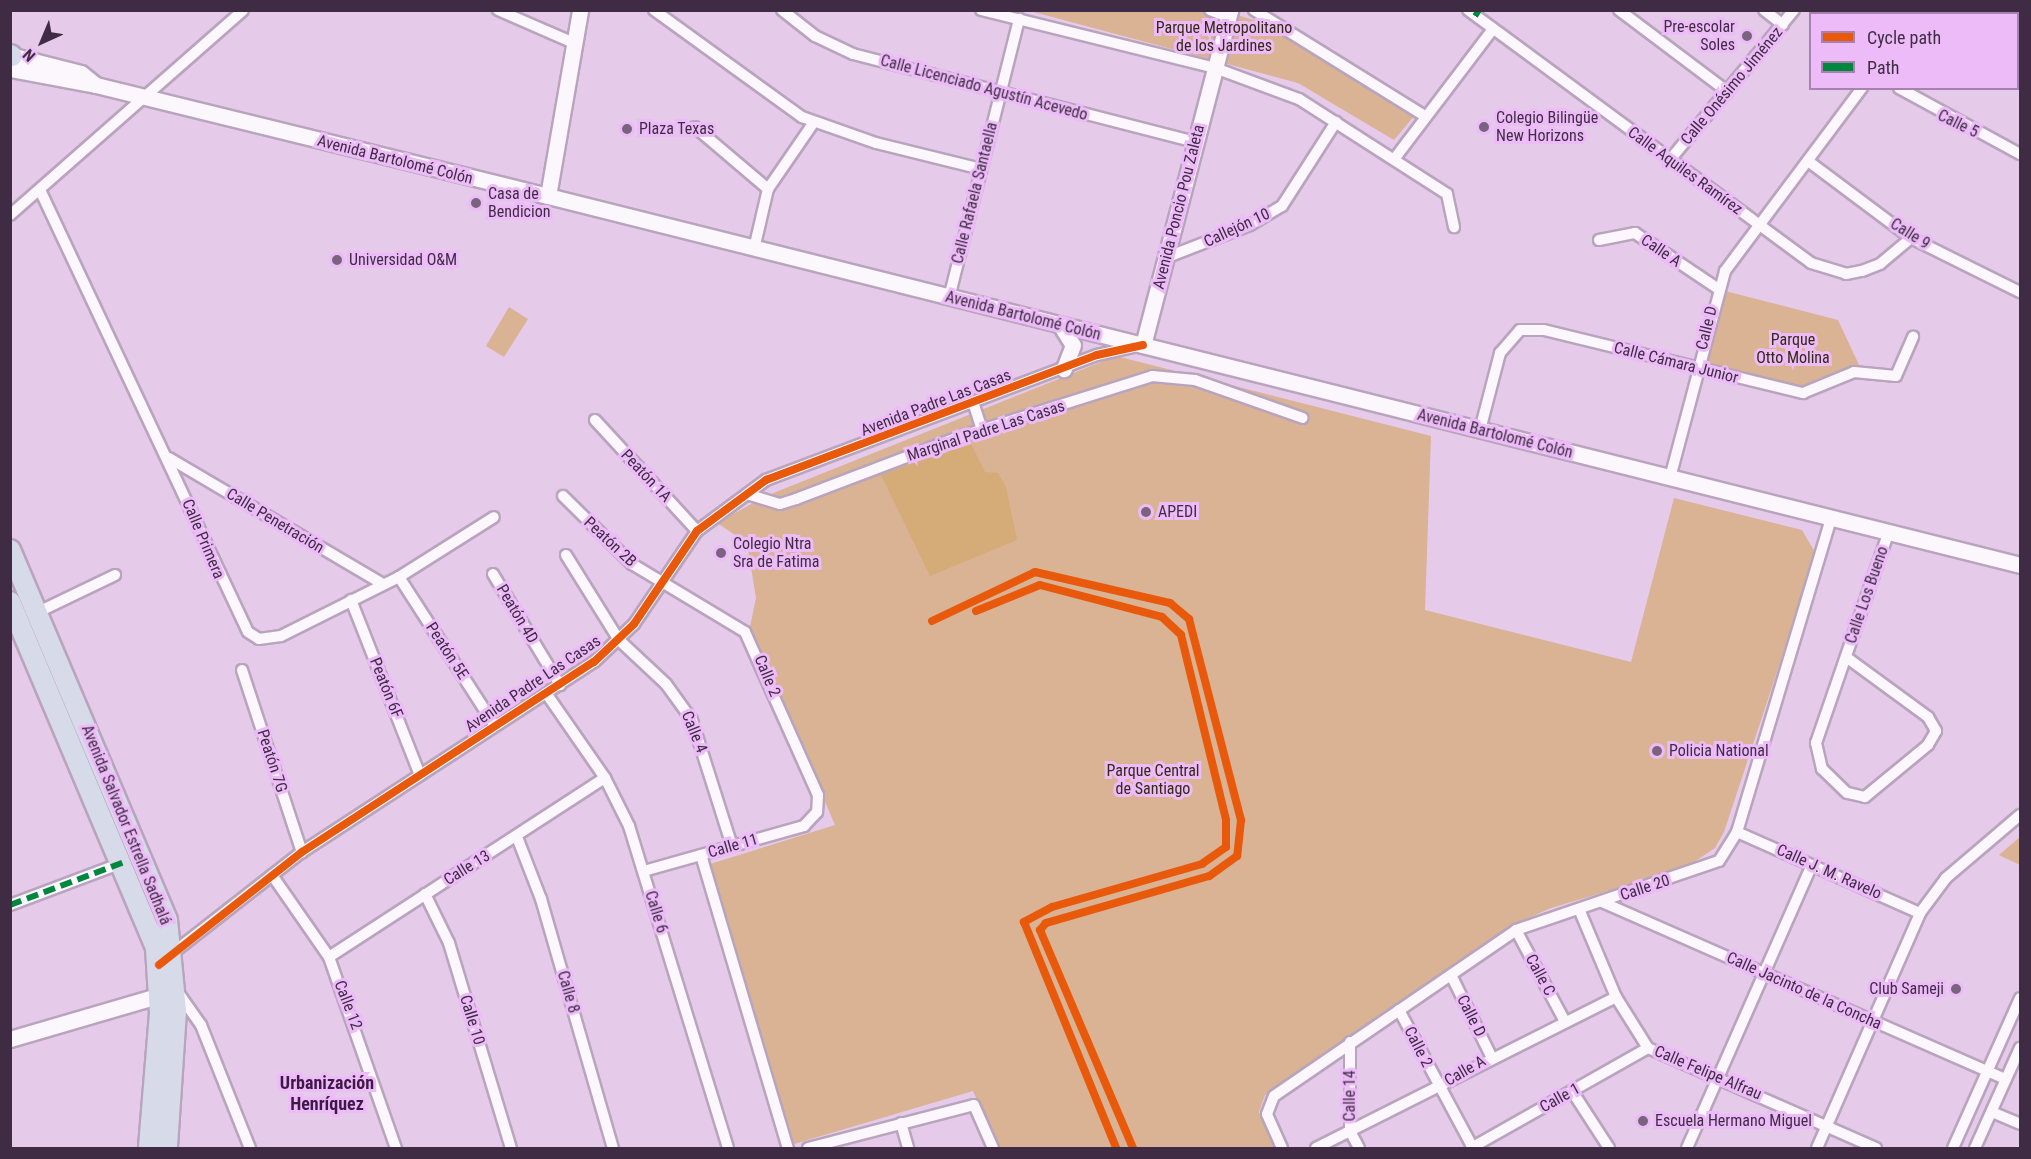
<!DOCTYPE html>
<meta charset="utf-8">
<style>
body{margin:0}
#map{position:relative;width:2031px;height:1159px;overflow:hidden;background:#e5caea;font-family:"Roboto Condensed",sans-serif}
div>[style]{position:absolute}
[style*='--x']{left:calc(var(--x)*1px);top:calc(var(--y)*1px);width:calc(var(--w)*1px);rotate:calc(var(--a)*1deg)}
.green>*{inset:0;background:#d9b394}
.forest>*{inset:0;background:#d5ab78}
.roads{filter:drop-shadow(2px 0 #b9a4bd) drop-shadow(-2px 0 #b9a4bd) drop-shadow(0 2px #b9a4bd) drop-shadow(0 -2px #b9a4bd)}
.street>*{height:10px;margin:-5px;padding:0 5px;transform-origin:5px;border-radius:5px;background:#fbf7fc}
.secondary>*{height:15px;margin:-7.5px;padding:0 7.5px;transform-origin:7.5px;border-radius:7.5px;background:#fbf7fc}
.highway>*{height:20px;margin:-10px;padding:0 10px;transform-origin:10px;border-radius:10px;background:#d7dae9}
.quiet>*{height:6px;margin-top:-3px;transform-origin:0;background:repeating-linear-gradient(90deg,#00873e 0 12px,transparent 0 18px)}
.cycleway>*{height:8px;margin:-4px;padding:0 4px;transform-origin:4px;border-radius:4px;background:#e8590c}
.dots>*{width:16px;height:16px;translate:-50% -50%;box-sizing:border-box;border:3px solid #edbcf8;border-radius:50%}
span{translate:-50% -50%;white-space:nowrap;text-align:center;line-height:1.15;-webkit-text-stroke:6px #edbcf8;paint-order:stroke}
.poi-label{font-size:16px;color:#3f2c44}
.right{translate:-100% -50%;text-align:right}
.left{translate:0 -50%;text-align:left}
.park-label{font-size:16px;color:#342917}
.street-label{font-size:16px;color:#3f2c44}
.neighbourhood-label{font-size:18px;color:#401749;font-weight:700}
.frame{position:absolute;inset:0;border:12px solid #3f2c44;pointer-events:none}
.legend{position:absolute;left:1809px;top:12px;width:210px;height:78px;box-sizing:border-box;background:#edbcf8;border:2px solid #a782b0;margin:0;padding:8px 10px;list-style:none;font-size:18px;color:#3f2c44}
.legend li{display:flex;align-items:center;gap:12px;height:30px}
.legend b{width:30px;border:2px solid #a782b0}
.north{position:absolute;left:12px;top:12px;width:60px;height:60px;-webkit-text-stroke:4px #edbcf8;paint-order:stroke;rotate:224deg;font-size:16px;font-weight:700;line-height:24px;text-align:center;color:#3f2c44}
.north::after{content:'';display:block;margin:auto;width:21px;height:27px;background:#3f2c44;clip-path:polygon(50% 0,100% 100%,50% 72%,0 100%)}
</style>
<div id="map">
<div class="green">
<i style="clip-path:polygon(1030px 11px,1224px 11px,1267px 24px,1421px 108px,1394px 140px,1298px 83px)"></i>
<i style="clip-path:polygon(1725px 291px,1838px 320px,1859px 365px,1804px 389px,1705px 366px)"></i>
<i style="clip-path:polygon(509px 307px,528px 319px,504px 357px,486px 346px)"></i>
<i style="clip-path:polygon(1116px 356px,1431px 436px,1425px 610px,1631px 662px,1674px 498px,1802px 530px,1816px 554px,1724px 832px,1715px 848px,1685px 868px,1551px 908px,1515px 924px,1265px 1095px,1259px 1112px,1275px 1148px,998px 1148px,973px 1091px,794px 1144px,710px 864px,835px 825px,750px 627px,756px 598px,747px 543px,717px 523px,766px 496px)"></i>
<i style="clip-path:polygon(2020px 837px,2020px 865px,1999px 855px)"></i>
</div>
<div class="forest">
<i style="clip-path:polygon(970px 442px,985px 472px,998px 473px,1006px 487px,1017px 540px,930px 576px,881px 475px)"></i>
</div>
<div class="roads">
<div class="street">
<i style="--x:498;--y:10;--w:83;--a:23.5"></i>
<i style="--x:654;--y:10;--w:183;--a:35.9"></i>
<i style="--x:802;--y:117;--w:78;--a:19.4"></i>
<i style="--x:876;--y:143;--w:108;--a:13.9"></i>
<i style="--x:782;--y:10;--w:42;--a:38.2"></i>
<i style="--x:815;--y:36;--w:42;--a:25.3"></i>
<i style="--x:853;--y:54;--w:354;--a:14.4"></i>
<i style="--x:981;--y:10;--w:241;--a:13.9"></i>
<i style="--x:1215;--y:68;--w:90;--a:20.3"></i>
<i style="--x:1299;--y:99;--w:176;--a:32.7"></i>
<i style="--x:1447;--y:194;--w:34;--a:78"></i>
<i style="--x:1210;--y:10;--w:19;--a:21"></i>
<i style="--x:1254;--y:10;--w:201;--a:31.8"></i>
<i style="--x:1468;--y:10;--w:426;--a:36.4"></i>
<i style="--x:1811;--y:263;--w:37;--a:17"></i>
<i style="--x:1846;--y:274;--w:16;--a:-11"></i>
<i style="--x:1862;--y:271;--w:19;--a:-21"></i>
<i style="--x:1880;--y:264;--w:40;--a:-40"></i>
<i style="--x:1619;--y:10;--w:136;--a:37"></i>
<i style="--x:1764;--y:10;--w:24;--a:38"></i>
<i style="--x:1960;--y:10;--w:6;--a:45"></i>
<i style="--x:1920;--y:14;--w:4;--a:-63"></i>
<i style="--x:2018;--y:43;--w:2;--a:27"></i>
<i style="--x:1899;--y:88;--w:138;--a:28.6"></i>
<i style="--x:695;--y:127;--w:96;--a:40.3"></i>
<i style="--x:1395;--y:158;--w:162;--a:-52.8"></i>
<i style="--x:1669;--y:161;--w:196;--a:-50.4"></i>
<i style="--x:1808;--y:161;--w:129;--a:36.8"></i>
<i style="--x:1911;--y:238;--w:122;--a:26.4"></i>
<i style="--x:40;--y:190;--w:488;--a:64.8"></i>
<i style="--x:248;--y:632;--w:13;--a:32"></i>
<i style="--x:259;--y:639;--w:22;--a:-8"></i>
<i style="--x:281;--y:636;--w:132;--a:-26.6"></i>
<i style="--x:399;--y:577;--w:112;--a:-32.3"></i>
<i style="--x:10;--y:215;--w:310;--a:-41.3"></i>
<i style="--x:1599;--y:240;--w:37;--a:-11"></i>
<i style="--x:1635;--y:233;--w:99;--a:33.9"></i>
<i style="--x:754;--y:249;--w:62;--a:-76.9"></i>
<i style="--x:768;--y:189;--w:81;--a:-55.5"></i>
<i style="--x:1165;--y:258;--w:91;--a:-21.2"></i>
<i style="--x:1250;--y:225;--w:37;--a:-31"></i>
<i style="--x:1282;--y:206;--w:100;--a:-57.3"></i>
<i style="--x:949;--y:298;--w:288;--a:-75.9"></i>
<i style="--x:973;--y:402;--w:29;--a:72"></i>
<i style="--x:595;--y:420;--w:151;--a:47.4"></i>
<i style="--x:1480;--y:430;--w:80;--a:-75.4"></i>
<i style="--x:1500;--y:353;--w:30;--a:-49"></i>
<i style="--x:1520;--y:330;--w:24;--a:0"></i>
<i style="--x:1544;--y:330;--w:267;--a:13.7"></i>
<i style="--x:1803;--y:393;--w:55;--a:-22.4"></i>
<i style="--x:1854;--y:372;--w:42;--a:5.4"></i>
<i style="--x:1896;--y:376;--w:43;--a:-66.4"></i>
<i style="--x:169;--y:458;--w:246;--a:30.5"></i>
<i style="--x:1670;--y:478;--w:214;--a:-75.1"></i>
<i style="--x:1725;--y:271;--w:229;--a:-53.2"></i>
<i style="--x:750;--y:495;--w:31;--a:17"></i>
<i style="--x:780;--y:504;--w:17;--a:-17"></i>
<i style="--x:796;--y:499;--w:178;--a:-20.8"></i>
<i style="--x:962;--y:436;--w:199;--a:-17.5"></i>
<i style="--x:1152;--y:376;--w:43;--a:5.3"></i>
<i style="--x:1195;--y:380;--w:114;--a:19.4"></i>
<i style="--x:563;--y:496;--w:97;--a:44.6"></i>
<i style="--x:632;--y:564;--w:132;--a:31"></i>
<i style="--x:745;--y:632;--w:179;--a:65.9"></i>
<i style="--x:818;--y:795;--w:17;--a:93"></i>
<i style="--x:817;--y:812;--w:19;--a:133"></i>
<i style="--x:804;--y:826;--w:166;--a:164.3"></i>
<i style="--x:566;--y:555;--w:100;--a:58.1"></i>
<i style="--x:619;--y:640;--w:64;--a:43.1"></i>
<i style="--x:666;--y:684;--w:44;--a:54.2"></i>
<i style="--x:692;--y:720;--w:132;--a:72.4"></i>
<i style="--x:493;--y:574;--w:130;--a:58.9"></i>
<i style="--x:399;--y:577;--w:177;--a:57.2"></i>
<i style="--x:351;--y:600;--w:188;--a:68.5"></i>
<i style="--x:34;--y:614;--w:90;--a:-25.7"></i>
<i style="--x:1846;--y:657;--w:102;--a:36.2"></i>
<i style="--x:1928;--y:717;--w:16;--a:60"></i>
<i style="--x:1936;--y:731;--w:16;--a:120"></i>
<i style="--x:1928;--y:745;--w:82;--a:140.5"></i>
<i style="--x:1865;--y:797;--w:18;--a:-167"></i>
<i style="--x:1847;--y:793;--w:35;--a:-136"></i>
<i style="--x:1822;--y:769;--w:27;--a:-103"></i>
<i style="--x:1816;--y:743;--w:221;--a:-71"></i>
<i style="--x:242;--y:670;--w:192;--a:71.8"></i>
<i style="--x:546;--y:693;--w:103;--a:55.2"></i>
<i style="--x:605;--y:778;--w:54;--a:63.4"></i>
<i style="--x:629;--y:826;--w:337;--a:72.9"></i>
<i style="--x:1737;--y:832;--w:200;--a:23.9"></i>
<i style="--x:517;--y:837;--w:66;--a:68.8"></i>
<i style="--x:541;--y:899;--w:259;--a:73.9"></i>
<i style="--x:701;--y:855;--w:306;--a:73.5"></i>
<i style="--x:272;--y:875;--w:100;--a:55.2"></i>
<i style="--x:329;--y:957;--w:202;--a:70.7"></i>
<i style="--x:425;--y:894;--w:55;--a:63.9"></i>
<i style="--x:449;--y:943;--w:214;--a:73.2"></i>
<i style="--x:1602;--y:902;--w:441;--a:23.7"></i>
<i style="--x:10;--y:905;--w:120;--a:-20.6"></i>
<i style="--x:1579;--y:909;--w:95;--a:67.2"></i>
<i style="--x:1616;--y:997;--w:60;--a:57.9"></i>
<i style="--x:1648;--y:1048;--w:249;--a:23.7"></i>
<i style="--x:1516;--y:930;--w:102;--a:61.9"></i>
<i style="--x:170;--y:955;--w:167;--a:-38"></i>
<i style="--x:302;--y:852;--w:348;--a:-33.1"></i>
<i style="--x:594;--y:662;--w:55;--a:-43.5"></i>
<i style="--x:634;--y:624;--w:112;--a:-55.9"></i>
<i style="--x:697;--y:531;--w:86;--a:-36.5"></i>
<i style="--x:766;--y:480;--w:354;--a:-20.7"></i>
<i style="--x:1097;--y:355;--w:47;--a:-12.3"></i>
<i style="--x:329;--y:957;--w:329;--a:-33"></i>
<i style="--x:1451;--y:975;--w:90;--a:63.7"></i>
<i style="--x:177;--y:991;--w:42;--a:54.8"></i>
<i style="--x:201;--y:1025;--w:132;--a:68.3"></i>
<i style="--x:1399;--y:1010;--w:157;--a:61.8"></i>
<i style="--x:1350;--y:1042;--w:89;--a:90"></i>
<i style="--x:1350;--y:1131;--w:19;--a:62"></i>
<i style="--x:1572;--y:1091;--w:68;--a:57"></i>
<i style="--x:1992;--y:1112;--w:30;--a:23"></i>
<i style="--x:901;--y:1123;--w:26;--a:74"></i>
<i style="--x:808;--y:1148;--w:171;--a:-14.5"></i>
<i style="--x:974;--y:1105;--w:47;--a:66.2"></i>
<i style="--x:1282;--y:1148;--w:37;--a:-114"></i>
<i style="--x:1267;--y:1114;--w:19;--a:-69"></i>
<i style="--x:1274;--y:1096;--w:293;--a:-34.4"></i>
<i style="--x:1516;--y:930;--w:214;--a:-18.8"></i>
<i style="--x:1719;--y:861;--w:34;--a:-58"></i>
<i style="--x:1737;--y:832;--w:327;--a:-73.3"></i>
<i style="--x:1316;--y:1148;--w:336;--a:-26.7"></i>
<i style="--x:1471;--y:1148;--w:203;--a:-29.5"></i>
<i style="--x:1687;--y:1148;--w:309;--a:-66.2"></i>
<i style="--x:1817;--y:1148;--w:257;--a:-66.3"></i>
<i style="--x:1920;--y:913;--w:44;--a:-53.4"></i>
<i style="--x:1946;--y:878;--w:97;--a:-40.4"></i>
<i style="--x:1953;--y:1148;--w:164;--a:-65.9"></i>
<i style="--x:1975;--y:1148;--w:110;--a:-65.8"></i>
</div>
<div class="secondary">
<i style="--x:10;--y:55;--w:73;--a:14.2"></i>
<i style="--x:81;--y:73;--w:19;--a:39"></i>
<i style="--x:10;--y:69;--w:87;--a:10.5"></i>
<i style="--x:96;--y:85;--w:465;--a:13.8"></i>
<i style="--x:548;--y:196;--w:1518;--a:14.07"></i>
<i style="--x:548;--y:196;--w:189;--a:-80.2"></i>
<i style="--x:1061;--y:326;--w:22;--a:58"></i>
<i style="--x:1073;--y:345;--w:26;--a:111"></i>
<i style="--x:1143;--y:345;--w:346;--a:-75.4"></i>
<i style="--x:10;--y:1039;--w:164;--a:-16.3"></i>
</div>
<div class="highway">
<i style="--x:10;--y:55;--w:2;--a:27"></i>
<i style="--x:10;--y:550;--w:402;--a:67"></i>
<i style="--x:167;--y:920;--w:91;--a:84.4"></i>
<i style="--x:176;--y:1011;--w:137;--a:93.8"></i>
<i style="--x:10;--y:602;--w:376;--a:67.1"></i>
<i style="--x:156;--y:948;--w:65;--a:86.5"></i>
<i style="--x:160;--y:1013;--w:135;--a:94.7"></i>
</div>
</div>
<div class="quiet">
<i style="--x:1475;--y:16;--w:7;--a:-56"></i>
<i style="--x:10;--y:905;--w:120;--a:-20.6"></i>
</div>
<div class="cycleway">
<i style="--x:976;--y:611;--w:69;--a:-22.1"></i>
<i style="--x:1040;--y:585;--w:126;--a:14.7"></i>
<i style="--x:1162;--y:617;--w:26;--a:43"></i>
<i style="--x:1181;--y:635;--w:190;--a:76.3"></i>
<i style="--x:1226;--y:820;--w:27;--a:90"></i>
<i style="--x:1226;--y:847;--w:29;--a:145"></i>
<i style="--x:1202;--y:864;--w:156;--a:164"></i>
<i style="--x:1052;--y:907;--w:32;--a:152"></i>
<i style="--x:1024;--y:922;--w:244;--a:67.8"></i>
<i style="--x:932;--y:621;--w:114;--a:-25.4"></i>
<i style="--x:1035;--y:572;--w:139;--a:12.9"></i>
<i style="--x:1170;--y:603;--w:25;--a:40"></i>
<i style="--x:1189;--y:619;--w:208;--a:75.5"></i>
<i style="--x:1241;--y:820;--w:36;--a:96"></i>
<i style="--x:1237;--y:856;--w:34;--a:144"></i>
<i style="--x:1209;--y:876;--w:170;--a:163.9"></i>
<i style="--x:1046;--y:923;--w:9;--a:131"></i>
<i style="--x:1040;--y:930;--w:237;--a:66.9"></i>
<i style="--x:159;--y:965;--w:182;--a:-38.3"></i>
<i style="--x:302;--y:852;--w:348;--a:-33.1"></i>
<i style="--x:594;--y:662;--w:55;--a:-43.5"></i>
<i style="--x:634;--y:624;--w:112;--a:-55.9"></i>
<i style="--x:697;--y:531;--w:86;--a:-36.5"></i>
<i style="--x:766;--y:480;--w:354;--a:-20.7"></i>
<i style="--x:1097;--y:355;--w:47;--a:-12.3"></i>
</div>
<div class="dots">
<i style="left:1747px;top:36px;background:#79637e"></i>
<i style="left:1484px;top:127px;background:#79637e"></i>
<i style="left:627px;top:129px;background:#79637e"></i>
<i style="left:476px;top:203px;background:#79637e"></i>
<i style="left:337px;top:260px;background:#79637e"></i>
<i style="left:1146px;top:512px;background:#79637e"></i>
<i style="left:721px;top:553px;background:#79637e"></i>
<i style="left:1657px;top:751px;background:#79637e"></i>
<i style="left:1956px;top:989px;background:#79637e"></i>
<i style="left:1643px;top:1121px;background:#79637e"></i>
</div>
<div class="poi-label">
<span class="right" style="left:1735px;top:36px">Pre-escolar<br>Soles</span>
<span class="left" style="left:1496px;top:127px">Colegio Bilingüe<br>New Horizons</span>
<span class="left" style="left:639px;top:129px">Plaza Texas</span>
<span class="left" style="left:488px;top:203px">Casa de<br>Bendicion</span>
<span class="left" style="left:349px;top:260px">Universidad O&amp;M</span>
<span class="left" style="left:1158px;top:512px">APEDI</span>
<span class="left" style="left:733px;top:553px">Colegio Ntra<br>Sra de Fatima</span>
<span class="left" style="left:1669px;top:751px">Policia National</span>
<span class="right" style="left:1944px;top:989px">Club Sameji</span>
<span class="left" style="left:1655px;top:1121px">Escuela Hermano Miguel</span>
</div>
<div class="park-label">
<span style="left:1224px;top:37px">Parque Metropolitano<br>de los Jardines</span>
<span style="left:1793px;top:349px">Parque<br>Otto Molina</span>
<span style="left:1153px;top:780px">Parque Central<br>de Santiago</span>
</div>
<div class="street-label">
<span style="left:1732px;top:86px;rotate:-50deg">Calle Onésimo Jiménez</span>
<span style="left:984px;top:88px;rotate:15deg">Calle Licenciado Agustín Acevedo</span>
<span style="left:1958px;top:124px;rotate:26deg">Calle 5</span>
<span style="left:395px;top:160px;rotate:14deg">Avenida Bartolomé Colón</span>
<span style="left:1685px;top:171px;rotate:36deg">Calle Aquiles Ramírez</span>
<span style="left:975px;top:193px;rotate:-76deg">Calle Rafaela Santaella</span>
<span style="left:1179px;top:207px;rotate:-76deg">Avenida Poncio Pou Zaleta</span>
<span style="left:1237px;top:228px;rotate:-25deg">Callejón 10</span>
<span style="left:1910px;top:234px;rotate:32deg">Calle 9</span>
<span style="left:1661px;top:251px;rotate:34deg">Calle A</span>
<span style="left:1023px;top:316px;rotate:14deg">Avenida Bartolomé Colón</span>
<span style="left:1707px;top:328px;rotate:-76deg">Calle D</span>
<span style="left:1676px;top:363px;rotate:14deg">Calle Cámara Junior</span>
<span style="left:936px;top:403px;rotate:-21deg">Avenida Padre Las Casas</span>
<span style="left:986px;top:431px;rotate:-18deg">Marginal Padre Las Casas</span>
<span style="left:1495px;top:434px;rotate:14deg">Avenida Bartolomé Colón</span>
<span style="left:646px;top:476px;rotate:47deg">Peatón 1A</span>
<span style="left:275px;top:521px;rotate:31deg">Calle Penetración</span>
<span style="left:203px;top:539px;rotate:67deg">Calle Primera</span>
<span style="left:610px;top:542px;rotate:43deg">Peatón 2B</span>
<span style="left:1867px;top:595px;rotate:-71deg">Calle Los Bueno</span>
<span style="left:517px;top:614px;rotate:59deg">Peatón 4D</span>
<span style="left:447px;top:651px;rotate:57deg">Peatón 5E</span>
<span style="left:767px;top:676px;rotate:67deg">Calle 2</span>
<span style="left:533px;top:684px;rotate:-34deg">Avenida Padre Las Casas</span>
<span style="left:386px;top:688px;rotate:68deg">Peatón 6F</span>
<span style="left:694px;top:732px;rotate:68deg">Calle 4</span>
<span style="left:272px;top:761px;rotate:72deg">Peatón 7G</span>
<span style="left:126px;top:825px;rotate:68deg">Avenida Salvador Estrella Sadhalá</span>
<span style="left:733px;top:846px;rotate:-16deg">Calle 11</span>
<span style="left:467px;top:868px;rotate:-32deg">Calle 13</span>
<span style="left:1829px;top:872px;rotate:24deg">Calle J. M. Ravelo</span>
<span style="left:1645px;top:888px;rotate:-18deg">Calle 20</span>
<span style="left:656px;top:912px;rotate:73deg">Calle 6</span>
<span style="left:1540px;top:975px;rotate:62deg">Calle C</span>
<span style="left:1804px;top:991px;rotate:24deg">Calle Jacinto de la Concha</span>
<span style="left:568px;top:992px;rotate:74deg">Calle 8</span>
<span style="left:348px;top:1005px;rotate:69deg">Calle 12</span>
<span style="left:1471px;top:1016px;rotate:63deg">Calle D</span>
<span style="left:472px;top:1020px;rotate:73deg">Calle 10</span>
<span style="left:1418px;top:1047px;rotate:63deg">Calle 2</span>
<span style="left:1465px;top:1071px;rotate:-30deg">Calle A</span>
<span style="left:1708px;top:1073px;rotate:23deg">Calle Felipe Alfrau</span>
<span style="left:1350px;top:1096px;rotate:-90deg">Calle 14</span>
<span style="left:1560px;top:1098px;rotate:-29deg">Calle 1</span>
</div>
<div class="neighbourhood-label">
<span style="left:327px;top:1094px">Urbanización<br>Henríquez</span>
</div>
<div class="frame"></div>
<ul class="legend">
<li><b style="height:8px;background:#e8590c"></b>Cycle path</li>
<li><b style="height:8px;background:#00873e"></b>Path</li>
</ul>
<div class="north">N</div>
</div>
